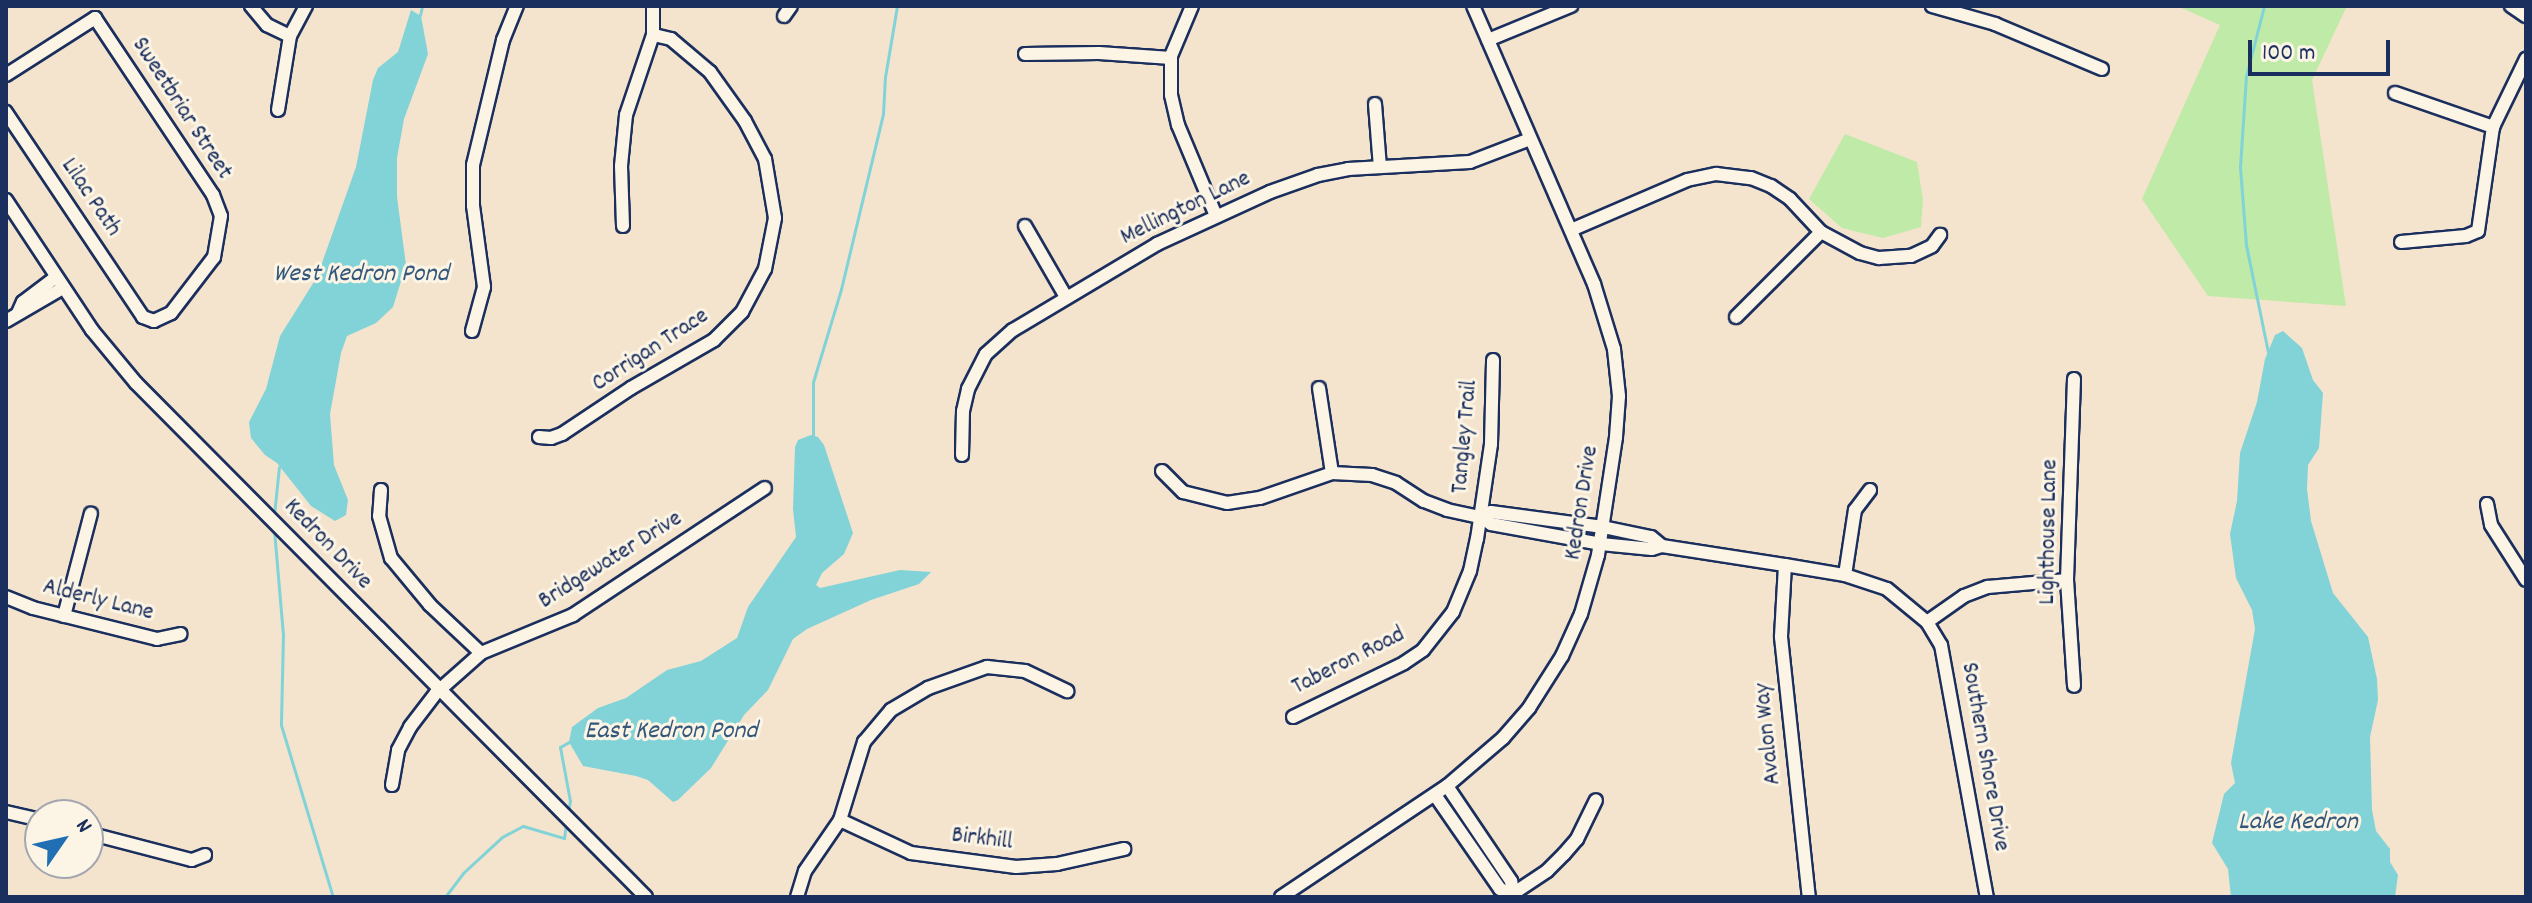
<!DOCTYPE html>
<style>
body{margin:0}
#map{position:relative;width:2532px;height:903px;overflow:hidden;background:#f4e4cd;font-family:Dekko,sans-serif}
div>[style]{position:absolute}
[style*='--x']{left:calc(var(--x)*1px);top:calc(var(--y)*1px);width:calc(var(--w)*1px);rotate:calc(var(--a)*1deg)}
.green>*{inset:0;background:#bfeaa7}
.water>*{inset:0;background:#81d3d8}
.stream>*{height:3px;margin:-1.5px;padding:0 1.5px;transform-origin:1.5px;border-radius:1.5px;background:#81d3d8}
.roads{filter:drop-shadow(2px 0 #1b2f5e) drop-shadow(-2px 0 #1b2f5e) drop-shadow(0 2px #1b2f5e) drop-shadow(0 -2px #1b2f5e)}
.minor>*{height:12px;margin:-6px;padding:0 6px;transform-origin:6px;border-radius:6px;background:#fcf5e5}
span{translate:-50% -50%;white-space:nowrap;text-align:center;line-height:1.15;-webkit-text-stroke:6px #fcf5e5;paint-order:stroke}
.street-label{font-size:24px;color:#1b2f5e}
.water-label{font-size:26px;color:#34587c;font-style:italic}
.frame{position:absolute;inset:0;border:8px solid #1b2f5e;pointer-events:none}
.north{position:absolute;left:24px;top:799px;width:80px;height:80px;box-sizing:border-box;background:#fcf5e5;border:2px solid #a2a6af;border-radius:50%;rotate:56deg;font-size:22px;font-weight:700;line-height:32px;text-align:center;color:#1b2f5e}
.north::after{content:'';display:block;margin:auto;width:28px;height:36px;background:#1f6fb2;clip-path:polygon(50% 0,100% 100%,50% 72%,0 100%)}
.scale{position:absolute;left:2248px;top:40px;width:142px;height:36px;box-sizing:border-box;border:4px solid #1b2f5e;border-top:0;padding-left:10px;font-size:24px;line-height:28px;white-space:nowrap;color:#1b2f5e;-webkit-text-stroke:6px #fcf5e5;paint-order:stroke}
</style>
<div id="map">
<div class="green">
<i style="clip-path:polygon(2177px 6px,2347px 6px,2312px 80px,2346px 306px,2208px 296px,2142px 199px,2220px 25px)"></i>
<i style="clip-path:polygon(1845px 134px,1917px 162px,1923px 200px,1921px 227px,1883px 238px,1842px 228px,1809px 199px)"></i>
</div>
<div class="water">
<i style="clip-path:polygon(411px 10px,421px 16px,428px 54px,404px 119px,397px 158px,397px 197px,406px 265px,393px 307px,376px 323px,347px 336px,341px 353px,330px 414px,334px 465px,348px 500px,346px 515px,335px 521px,311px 506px,277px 463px,265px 455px,251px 438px,249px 422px,266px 389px,280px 336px,317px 277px,356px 167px,373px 80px,378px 68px,398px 52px)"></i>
<i style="clip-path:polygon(2283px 331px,2302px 348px,2313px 380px,2323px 393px,2319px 448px,2308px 465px,2307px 489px,2311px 521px,2333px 593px,2368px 637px,2377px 679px,2378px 700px,2370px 737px,2372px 810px,2376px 831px,2390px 849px,2390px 862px,2398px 875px,2395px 897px,2231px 897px,2228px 869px,2212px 843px,2224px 794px,2235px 783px,2231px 763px,2255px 629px,2252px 610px,2236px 578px,2230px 534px,2237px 501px,2240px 453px,2257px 402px,2265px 359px,2275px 335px)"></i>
<i style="clip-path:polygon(811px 435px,818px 437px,824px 445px,853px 533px,844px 554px,822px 573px,816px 585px,820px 588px,900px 570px,931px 572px,919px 584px,871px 600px,807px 629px,793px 639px,768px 690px,744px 715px,711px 768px,678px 800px,673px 802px,648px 780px,636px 776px,583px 766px,569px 742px,572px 727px,598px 708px,626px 698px,667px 670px,701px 661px,737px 638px,748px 607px,796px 537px,793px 509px,795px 447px,798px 440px)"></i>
</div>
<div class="stream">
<i style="--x:2264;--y:6;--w:72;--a:104.4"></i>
<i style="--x:2246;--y:76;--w:91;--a:93.8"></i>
<i style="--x:2240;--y:167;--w:78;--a:85.6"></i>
<i style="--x:2246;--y:245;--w:109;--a:78.4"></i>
<i style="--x:420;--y:15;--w:9;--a:-77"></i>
<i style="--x:813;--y:436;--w:54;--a:-90"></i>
<i style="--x:813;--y:382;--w:97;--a:-73.2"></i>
<i style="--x:841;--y:289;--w:180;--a:-76.5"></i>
<i style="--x:883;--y:114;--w:37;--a:-87"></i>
<i style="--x:885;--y:77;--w:72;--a:-80.4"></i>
<i style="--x:274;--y:515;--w:48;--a:-84.1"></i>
<i style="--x:274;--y:530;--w:104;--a:85.1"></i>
<i style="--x:283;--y:634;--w:91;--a:91.3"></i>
<i style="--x:281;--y:725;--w:180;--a:73.2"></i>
<i style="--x:568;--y:812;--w:11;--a:-80"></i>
<i style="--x:570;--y:801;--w:55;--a:-100.5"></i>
<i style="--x:560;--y:747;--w:10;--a:-29"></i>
<i style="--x:445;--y:897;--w:30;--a:-53"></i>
<i style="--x:463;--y:873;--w:53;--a:-42.7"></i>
<i style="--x:502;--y:837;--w:24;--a:-28"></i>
<i style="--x:523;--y:826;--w:43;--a:16.3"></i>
<i style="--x:564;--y:838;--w:14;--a:-82"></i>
</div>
<div class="roads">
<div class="minor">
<i style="--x:251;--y:6;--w:25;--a:50"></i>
<i style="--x:267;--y:25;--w:25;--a:26"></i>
<i style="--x:1192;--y:6;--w:54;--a:112.8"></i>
<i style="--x:1171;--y:56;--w:39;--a:90"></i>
<i style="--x:1171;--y:95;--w:31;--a:77"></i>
<i style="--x:1178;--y:125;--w:99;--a:67.3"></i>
<i style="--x:1932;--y:6;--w:66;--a:15.9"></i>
<i style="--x:1995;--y:24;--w:116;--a:22.8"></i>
<i style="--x:2511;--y:6;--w:18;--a:34"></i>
<i style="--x:784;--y:16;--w:12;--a:-55"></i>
<i style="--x:1488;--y:40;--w:90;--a:-22.3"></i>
<i style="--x:1025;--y:54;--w:74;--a:-0.8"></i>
<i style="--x:1099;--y:53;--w:72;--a:4"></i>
<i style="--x:6;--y:75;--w:106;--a:-32.6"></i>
<i style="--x:95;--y:18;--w:213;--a:56.3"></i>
<i style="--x:213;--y:195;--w:22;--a:69"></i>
<i style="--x:221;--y:216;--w:42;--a:99.7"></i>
<i style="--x:214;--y:257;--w:71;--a:127.5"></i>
<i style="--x:171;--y:313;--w:19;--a:155"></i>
<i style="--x:154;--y:321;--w:12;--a:-160"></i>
<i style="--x:143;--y:317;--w:247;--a:-123.8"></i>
<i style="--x:2395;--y:93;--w:104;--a:19.1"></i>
<i style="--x:1375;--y:104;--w:63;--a:85.5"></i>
<i style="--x:278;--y:110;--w:75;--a:-80.8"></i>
<i style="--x:290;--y:36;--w:34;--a:-62"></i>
<i style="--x:6;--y:200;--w:156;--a:56.5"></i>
<i style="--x:92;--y:330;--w:69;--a:50.3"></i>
<i style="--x:136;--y:383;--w:724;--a:45.22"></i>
<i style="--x:623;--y:226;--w:60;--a:-91.9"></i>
<i style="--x:621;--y:166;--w:51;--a:-84.4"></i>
<i style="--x:626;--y:115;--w:84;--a:-71.4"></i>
<i style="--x:653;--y:35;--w:29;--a:-90"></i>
<i style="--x:1025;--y:226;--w:82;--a:60"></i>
<i style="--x:1571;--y:230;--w:126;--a:-23.3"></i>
<i style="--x:1687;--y:180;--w:30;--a:-12"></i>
<i style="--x:1716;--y:174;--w:35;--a:7"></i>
<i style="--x:1751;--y:178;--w:22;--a:22"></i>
<i style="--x:1771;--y:186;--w:23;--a:34"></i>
<i style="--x:1790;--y:199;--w:45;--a:46.8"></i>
<i style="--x:1821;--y:232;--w:44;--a:28.3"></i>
<i style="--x:1860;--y:253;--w:20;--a:15"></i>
<i style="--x:1879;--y:258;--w:32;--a:-4"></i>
<i style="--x:1911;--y:256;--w:23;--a:-25"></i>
<i style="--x:1932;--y:246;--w:14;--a:-54"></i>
<i style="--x:2401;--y:242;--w:65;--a:-5.3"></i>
<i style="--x:2466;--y:236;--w:13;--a:-23"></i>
<i style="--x:2478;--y:231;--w:105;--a:-81.8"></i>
<i style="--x:2493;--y:127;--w:76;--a:-64.1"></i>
<i style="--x:18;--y:313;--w:12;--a:-66"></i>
<i style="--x:23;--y:302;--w:41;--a:-37.1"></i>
<i style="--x:1736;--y:317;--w:120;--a:-45"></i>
<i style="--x:6;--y:321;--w:66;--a:-30.1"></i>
<i style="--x:472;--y:331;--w:46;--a:-74.7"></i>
<i style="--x:484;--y:287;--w:82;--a:-97.7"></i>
<i style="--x:473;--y:206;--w:41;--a:-90"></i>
<i style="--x:473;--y:165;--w:129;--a:-76.5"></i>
<i style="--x:503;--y:40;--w:37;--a:-68"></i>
<i style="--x:2074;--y:379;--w:201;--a:92"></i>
<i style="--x:2067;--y:580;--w:106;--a:86.2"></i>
<i style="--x:1319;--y:388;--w:86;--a:81.3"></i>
<i style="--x:539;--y:437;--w:12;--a:5"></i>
<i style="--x:551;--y:438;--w:12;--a:-20"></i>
<i style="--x:562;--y:434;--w:83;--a:-33.7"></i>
<i style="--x:631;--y:388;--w:96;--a:-30"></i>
<i style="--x:714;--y:340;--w:40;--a:-45"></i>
<i style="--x:742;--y:312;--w:49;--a:-61.9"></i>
<i style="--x:765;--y:269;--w:52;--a:-78.9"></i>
<i style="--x:775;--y:218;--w:60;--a:-99.6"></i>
<i style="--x:765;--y:159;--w:43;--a:-117.8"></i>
<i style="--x:745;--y:121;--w:60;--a:-125.5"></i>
<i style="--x:710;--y:72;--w:51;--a:-139.8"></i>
<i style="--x:671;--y:39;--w:18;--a:-167"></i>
<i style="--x:962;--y:455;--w:44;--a:-88.7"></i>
<i style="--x:963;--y:411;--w:23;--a:-77"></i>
<i style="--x:968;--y:389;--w:39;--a:-63"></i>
<i style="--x:986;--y:354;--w:36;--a:-42"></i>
<i style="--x:1013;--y:330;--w:168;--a:-30.8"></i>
<i style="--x:1157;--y:244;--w:124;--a:-24.7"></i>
<i style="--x:1270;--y:192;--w:51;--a:-19.5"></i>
<i style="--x:1318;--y:175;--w:31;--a:-11"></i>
<i style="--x:1348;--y:169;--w:122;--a:-3.3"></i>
<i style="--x:1470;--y:162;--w:64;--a:-21"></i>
<i style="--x:1162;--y:471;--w:30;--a:45"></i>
<i style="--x:1183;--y:492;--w:45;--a:14"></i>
<i style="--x:1227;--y:503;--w:33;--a:-9"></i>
<i style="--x:1260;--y:498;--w:76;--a:-19.1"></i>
<i style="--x:1332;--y:473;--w:40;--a:2.9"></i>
<i style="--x:1372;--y:475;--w:25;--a:18"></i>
<i style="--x:1396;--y:483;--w:33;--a:33"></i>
<i style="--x:1424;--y:501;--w:25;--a:21"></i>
<i style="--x:1447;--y:510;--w:35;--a:12"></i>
<i style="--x:1481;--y:517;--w:12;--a:35"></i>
<i style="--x:1491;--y:524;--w:112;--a:10.3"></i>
<i style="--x:1601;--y:544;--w:51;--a:5.6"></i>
<i style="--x:1652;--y:549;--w:10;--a:-17"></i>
<i style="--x:1662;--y:546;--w:124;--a:8.8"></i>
<i style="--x:1785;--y:565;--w:61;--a:9.5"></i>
<i style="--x:1845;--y:575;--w:44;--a:18.4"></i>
<i style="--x:1887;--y:589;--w:52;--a:39.5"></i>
<i style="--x:1927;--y:622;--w:27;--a:59"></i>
<i style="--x:1941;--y:645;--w:256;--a:79.7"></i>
<i style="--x:381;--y:490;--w:26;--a:94"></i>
<i style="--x:379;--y:516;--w:44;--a:74.1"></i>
<i style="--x:391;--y:558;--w:61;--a:50.3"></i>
<i style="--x:430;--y:605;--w:70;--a:43.3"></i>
<i style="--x:2487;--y:504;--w:21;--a:79"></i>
<i style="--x:2491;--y:525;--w:65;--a:57.5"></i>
<i style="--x:1481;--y:517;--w:11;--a:-27"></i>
<i style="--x:1491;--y:512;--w:113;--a:7.6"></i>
<i style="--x:1603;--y:527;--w:49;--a:11.8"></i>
<i style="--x:1651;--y:537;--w:14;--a:39"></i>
<i style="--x:1785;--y:565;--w:72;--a:93.2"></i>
<i style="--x:1781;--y:637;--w:262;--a:83.9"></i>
<i style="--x:1845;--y:575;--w:66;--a:-81.3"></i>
<i style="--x:1855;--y:510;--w:25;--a:-53"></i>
<i style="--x:6;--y:597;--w:29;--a:22"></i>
<i style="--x:33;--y:608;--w:128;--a:14"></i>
<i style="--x:157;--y:639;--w:24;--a:-12"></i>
<i style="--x:64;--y:616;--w:106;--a:-75.3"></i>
<i style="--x:1927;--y:622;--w:45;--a:-35.1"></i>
<i style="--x:1964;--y:596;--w:26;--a:-21"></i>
<i style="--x:1988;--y:587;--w:79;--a:-5.1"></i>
<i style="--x:1293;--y:717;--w:123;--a:-25.9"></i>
<i style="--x:1404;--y:663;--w:23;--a:-34"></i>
<i style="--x:1423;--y:650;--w:48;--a:-51.7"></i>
<i style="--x:1453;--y:612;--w:44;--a:-67.5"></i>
<i style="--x:1470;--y:571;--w:33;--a:-78"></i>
<i style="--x:1477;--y:539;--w:96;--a:-81.6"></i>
<i style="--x:1491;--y:444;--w:84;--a:-88.6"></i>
<i style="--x:392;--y:785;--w:36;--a:-80"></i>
<i style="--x:398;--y:750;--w:26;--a:-62"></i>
<i style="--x:410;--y:727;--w:43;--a:-52.6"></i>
<i style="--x:436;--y:693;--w:60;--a:-41.6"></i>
<i style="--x:481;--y:653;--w:100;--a:-22.4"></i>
<i style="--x:573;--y:615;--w:230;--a:-33.5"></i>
<i style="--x:1447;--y:786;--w:115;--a:56"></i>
<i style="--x:1511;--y:881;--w:16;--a:79"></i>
<i style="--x:1435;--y:795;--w:114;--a:55.3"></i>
<i style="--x:1500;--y:889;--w:13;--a:23"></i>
<i style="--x:6;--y:812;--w:35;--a:13"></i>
<i style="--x:840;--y:820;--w:78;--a:24.9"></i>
<i style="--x:911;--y:853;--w:106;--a:7.6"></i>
<i style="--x:1016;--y:867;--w:41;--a:-4.2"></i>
<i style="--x:1057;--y:864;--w:69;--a:-12.6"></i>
<i style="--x:88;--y:833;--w:107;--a:14.6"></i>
<i style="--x:192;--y:860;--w:14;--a:-21"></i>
<i style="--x:797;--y:897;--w:27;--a:-73"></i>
<i style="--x:805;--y:871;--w:62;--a:-55.5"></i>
<i style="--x:840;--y:820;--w:82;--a:-72.9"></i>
<i style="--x:864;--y:742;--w:42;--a:-49.8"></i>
<i style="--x:891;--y:710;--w:43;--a:-30.7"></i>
<i style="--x:928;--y:688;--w:63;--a:-19.6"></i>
<i style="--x:987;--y:667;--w:38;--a:6"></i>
<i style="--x:1025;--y:671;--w:47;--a:25.5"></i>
<i style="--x:1281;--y:897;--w:200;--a:-33.8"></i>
<i style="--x:1447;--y:786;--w:74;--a:-40.6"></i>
<i style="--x:1503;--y:738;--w:40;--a:-49"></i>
<i style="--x:1529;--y:708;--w:62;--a:-57.6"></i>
<i style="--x:1562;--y:656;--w:46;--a:-65.7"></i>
<i style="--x:1581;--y:614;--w:61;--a:-73.9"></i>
<i style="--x:1598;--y:555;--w:119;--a:-81.3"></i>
<i style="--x:1616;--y:437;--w:41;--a:-85.8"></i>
<i style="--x:1619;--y:396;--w:47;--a:-96.1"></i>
<i style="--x:1614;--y:349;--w:68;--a:-107.1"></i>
<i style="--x:1594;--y:284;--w:303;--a:-113.5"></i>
<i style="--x:1508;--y:897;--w:47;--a:-33.7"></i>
<i style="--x:1547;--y:871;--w:24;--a:-45"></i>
<i style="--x:1564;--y:854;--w:20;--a:-49"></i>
<i style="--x:1577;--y:839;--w:43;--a:-64"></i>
</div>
</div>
<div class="street-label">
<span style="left:181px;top:109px;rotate:57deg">Sweetbriar Street</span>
<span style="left:90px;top:198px;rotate:56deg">Lilac Path</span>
<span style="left:1186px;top:209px;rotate:-26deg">Mellington Lane</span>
<span style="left:651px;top:351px;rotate:-33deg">Corrigan Trace</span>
<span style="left:1466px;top:437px;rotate:-85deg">Tangley Trail</span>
<span style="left:1583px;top:503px;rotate:-81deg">Kedron Drive</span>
<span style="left:2050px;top:532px;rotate:-89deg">Lighthouse Lane</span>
<span style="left:327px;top:545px;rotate:46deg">Kedron Drive</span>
<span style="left:611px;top:561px;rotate:-32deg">Bridgewater Drive</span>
<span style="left:98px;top:601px;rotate:14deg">Alderly Lane</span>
<span style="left:1349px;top:662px;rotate:-27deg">Taberon Road</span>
<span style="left:1769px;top:734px;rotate:-96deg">Avalon Way</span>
<span style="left:1984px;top:757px;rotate:80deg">Southern Shore Drive</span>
<span style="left:982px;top:840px;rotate:7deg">Birkhill</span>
</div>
<div class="water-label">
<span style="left:361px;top:275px">West Kedron Pond</span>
<span style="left:671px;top:732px">East Kedron Pond</span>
<span style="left:2298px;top:823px">Lake Kedron</span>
</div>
<div class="frame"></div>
<div class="north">N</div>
<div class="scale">100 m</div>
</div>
